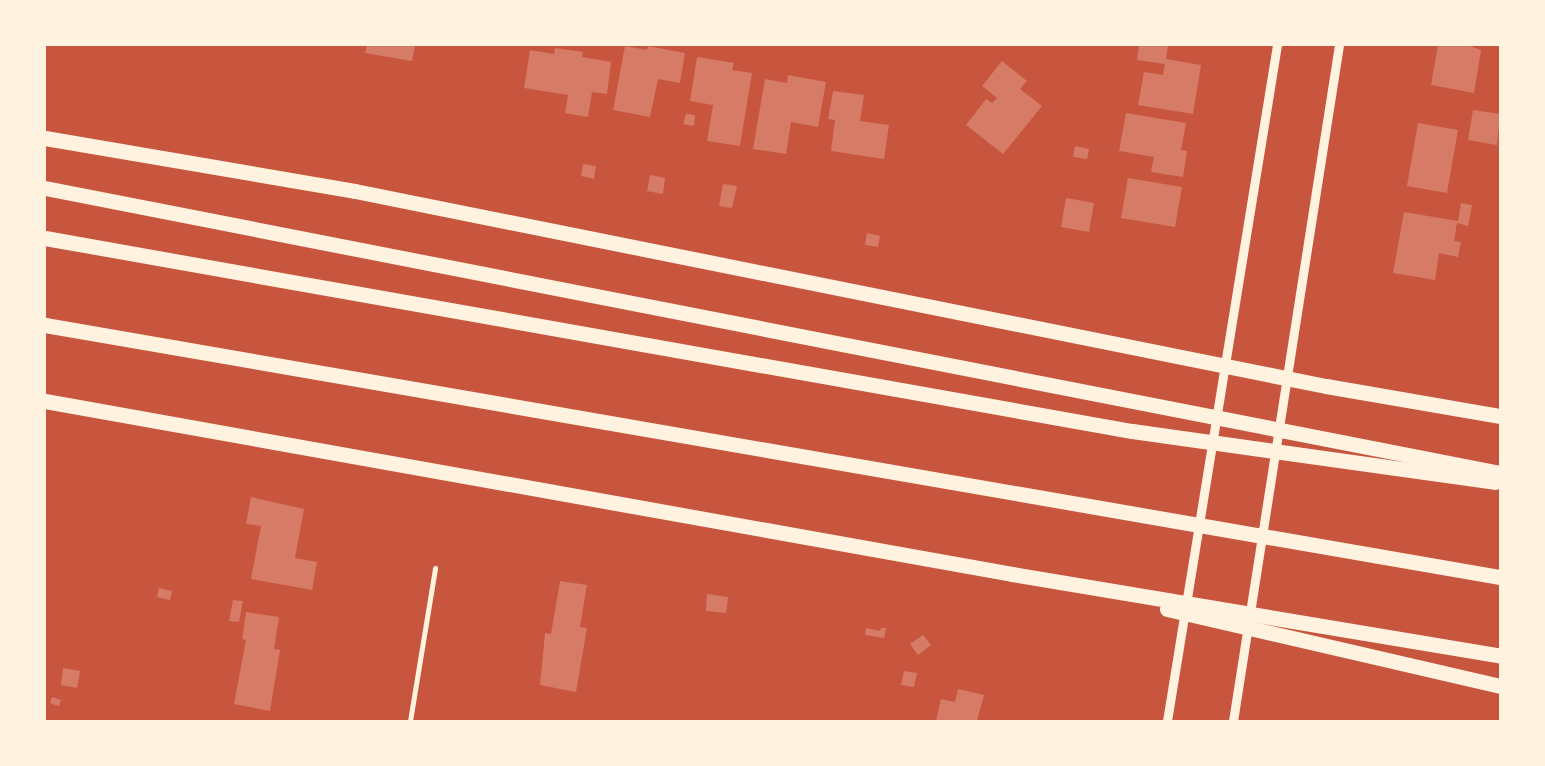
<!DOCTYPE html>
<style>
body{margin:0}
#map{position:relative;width:1545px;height:766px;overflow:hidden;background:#c8553d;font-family:"Varela Round",sans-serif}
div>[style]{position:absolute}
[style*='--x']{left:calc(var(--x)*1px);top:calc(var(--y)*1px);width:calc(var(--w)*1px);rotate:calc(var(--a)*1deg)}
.building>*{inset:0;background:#d67c66}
.minor>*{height:5px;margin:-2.5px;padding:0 2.5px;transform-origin:2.5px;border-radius:2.5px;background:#fff3e0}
.tertiary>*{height:9px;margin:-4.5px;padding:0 4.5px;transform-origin:4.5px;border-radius:4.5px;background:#fff3e0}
.motorway>*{height:15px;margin:-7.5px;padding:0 7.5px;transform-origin:7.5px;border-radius:7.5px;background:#fff3e0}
span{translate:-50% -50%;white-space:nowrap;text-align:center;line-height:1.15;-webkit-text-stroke:4px #fff3e0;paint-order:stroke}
.frame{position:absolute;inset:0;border:46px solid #fff3e0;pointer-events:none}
</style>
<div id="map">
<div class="building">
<i style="clip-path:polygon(367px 45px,415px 45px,412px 61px,365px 53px)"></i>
<i style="clip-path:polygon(1139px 45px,1168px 45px,1166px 59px,1201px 65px,1193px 114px,1138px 105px,1144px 72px,1163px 75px,1165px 64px,1137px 60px)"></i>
<i style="clip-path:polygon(1438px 45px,1467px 45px,1481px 50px,1474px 93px,1431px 85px)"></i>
<i style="clip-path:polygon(625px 46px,647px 50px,648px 46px,685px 53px,680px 83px,658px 79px,650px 117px,613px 110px)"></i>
<i style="clip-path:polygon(555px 48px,583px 52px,582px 57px,611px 62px,607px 94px,592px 92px,588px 117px,565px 113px,568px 95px,524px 88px,530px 50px,554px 54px)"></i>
<i style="clip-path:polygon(697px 57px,734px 63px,732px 70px,752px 73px,740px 146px,707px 141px,713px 105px,690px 101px)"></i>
<i style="clip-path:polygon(1002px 61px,1027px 81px,1020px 89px,1042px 106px,1003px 154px,966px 125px,986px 99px,992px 103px,997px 98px,982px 86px)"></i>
<i style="clip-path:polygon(788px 75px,826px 82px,818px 127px,791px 122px,786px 154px,753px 149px,765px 79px,787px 83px)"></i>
<i style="clip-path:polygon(833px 91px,864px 95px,860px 121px,889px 125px,884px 159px,831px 151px,835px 120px,828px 119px)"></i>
<i style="clip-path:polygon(1473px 110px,1500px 114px,1497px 145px,1468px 140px)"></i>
<i style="clip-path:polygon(1126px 113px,1186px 123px,1181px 150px,1187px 151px,1183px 177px,1151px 172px,1154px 157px,1119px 151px)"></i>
<i style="clip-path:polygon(686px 114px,695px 115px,694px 126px,683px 124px)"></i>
<i style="clip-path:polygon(1418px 123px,1458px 130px,1447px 193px,1407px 186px)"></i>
<i style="clip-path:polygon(1075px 146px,1089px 149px,1087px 159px,1073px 157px)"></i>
<i style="clip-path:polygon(583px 164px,596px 166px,594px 179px,581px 176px)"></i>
<i style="clip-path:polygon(650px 175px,665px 178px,663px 194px,647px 191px)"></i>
<i style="clip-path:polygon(1128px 178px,1182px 187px,1175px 227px,1121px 218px)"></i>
<i style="clip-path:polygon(723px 184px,737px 186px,732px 208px,719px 206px)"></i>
<i style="clip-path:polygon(1066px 198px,1094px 203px,1089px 232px,1061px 227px)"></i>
<i style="clip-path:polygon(1461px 203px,1472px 205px,1468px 226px,1457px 223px,1454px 241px,1461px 242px,1458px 257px,1439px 253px,1435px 280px,1393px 273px,1404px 212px,1458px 221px)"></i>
<i style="clip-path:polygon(867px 233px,880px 236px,878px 247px,865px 245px)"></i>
<i style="clip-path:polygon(251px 497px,304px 509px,295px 558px,317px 562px,312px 590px,251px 579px,261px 526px,246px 524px)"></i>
<i style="clip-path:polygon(560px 581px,587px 585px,580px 627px,587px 628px,576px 692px,540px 685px,545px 633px,551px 634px)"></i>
<i style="clip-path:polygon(159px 588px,172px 591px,170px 600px,157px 597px)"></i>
<i style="clip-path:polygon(707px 594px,728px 597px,726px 613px,706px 611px)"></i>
<i style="clip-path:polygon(233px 600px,243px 601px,239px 622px,229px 621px)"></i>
<i style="clip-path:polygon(246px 612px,279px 617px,274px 649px,280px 650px,270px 711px,234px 704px,246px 640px,242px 639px)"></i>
<i style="clip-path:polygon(866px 628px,880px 631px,881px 628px,886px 628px,884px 638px,865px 635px)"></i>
<i style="clip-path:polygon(923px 635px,931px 645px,918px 655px,910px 644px)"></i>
<i style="clip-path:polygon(63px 668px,80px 671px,77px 688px,61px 685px)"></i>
<i style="clip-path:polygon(904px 671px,917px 673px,914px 687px,901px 685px)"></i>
<i style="clip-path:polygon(958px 689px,984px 695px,977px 721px,936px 721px,941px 699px,955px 702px)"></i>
<i style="clip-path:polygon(52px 697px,61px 700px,59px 706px,50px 703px)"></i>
</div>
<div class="minor">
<i style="--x:410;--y:721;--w:155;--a:-80.7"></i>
</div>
<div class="tertiary">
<i style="--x:1167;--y:721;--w:685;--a:-80.76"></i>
<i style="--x:1233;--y:721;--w:684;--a:-81.09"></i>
</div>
<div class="motorway">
<i style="--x:45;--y:138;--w:314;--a:9.7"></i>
<i style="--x:355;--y:191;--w:990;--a:11.36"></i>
<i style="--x:1326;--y:386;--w:177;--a:9.8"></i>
<i style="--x:45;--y:188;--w:1483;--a:11.08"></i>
<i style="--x:45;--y:238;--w:1104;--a:10.07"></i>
<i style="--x:1132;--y:431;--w:366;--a:8"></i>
<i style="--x:45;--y:325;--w:1477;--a:9.83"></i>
<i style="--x:45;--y:401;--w:982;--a:10.14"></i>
<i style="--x:1012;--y:574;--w:495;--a:9.5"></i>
<i style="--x:1167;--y:609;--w:342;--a:13"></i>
</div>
<div class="frame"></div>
</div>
